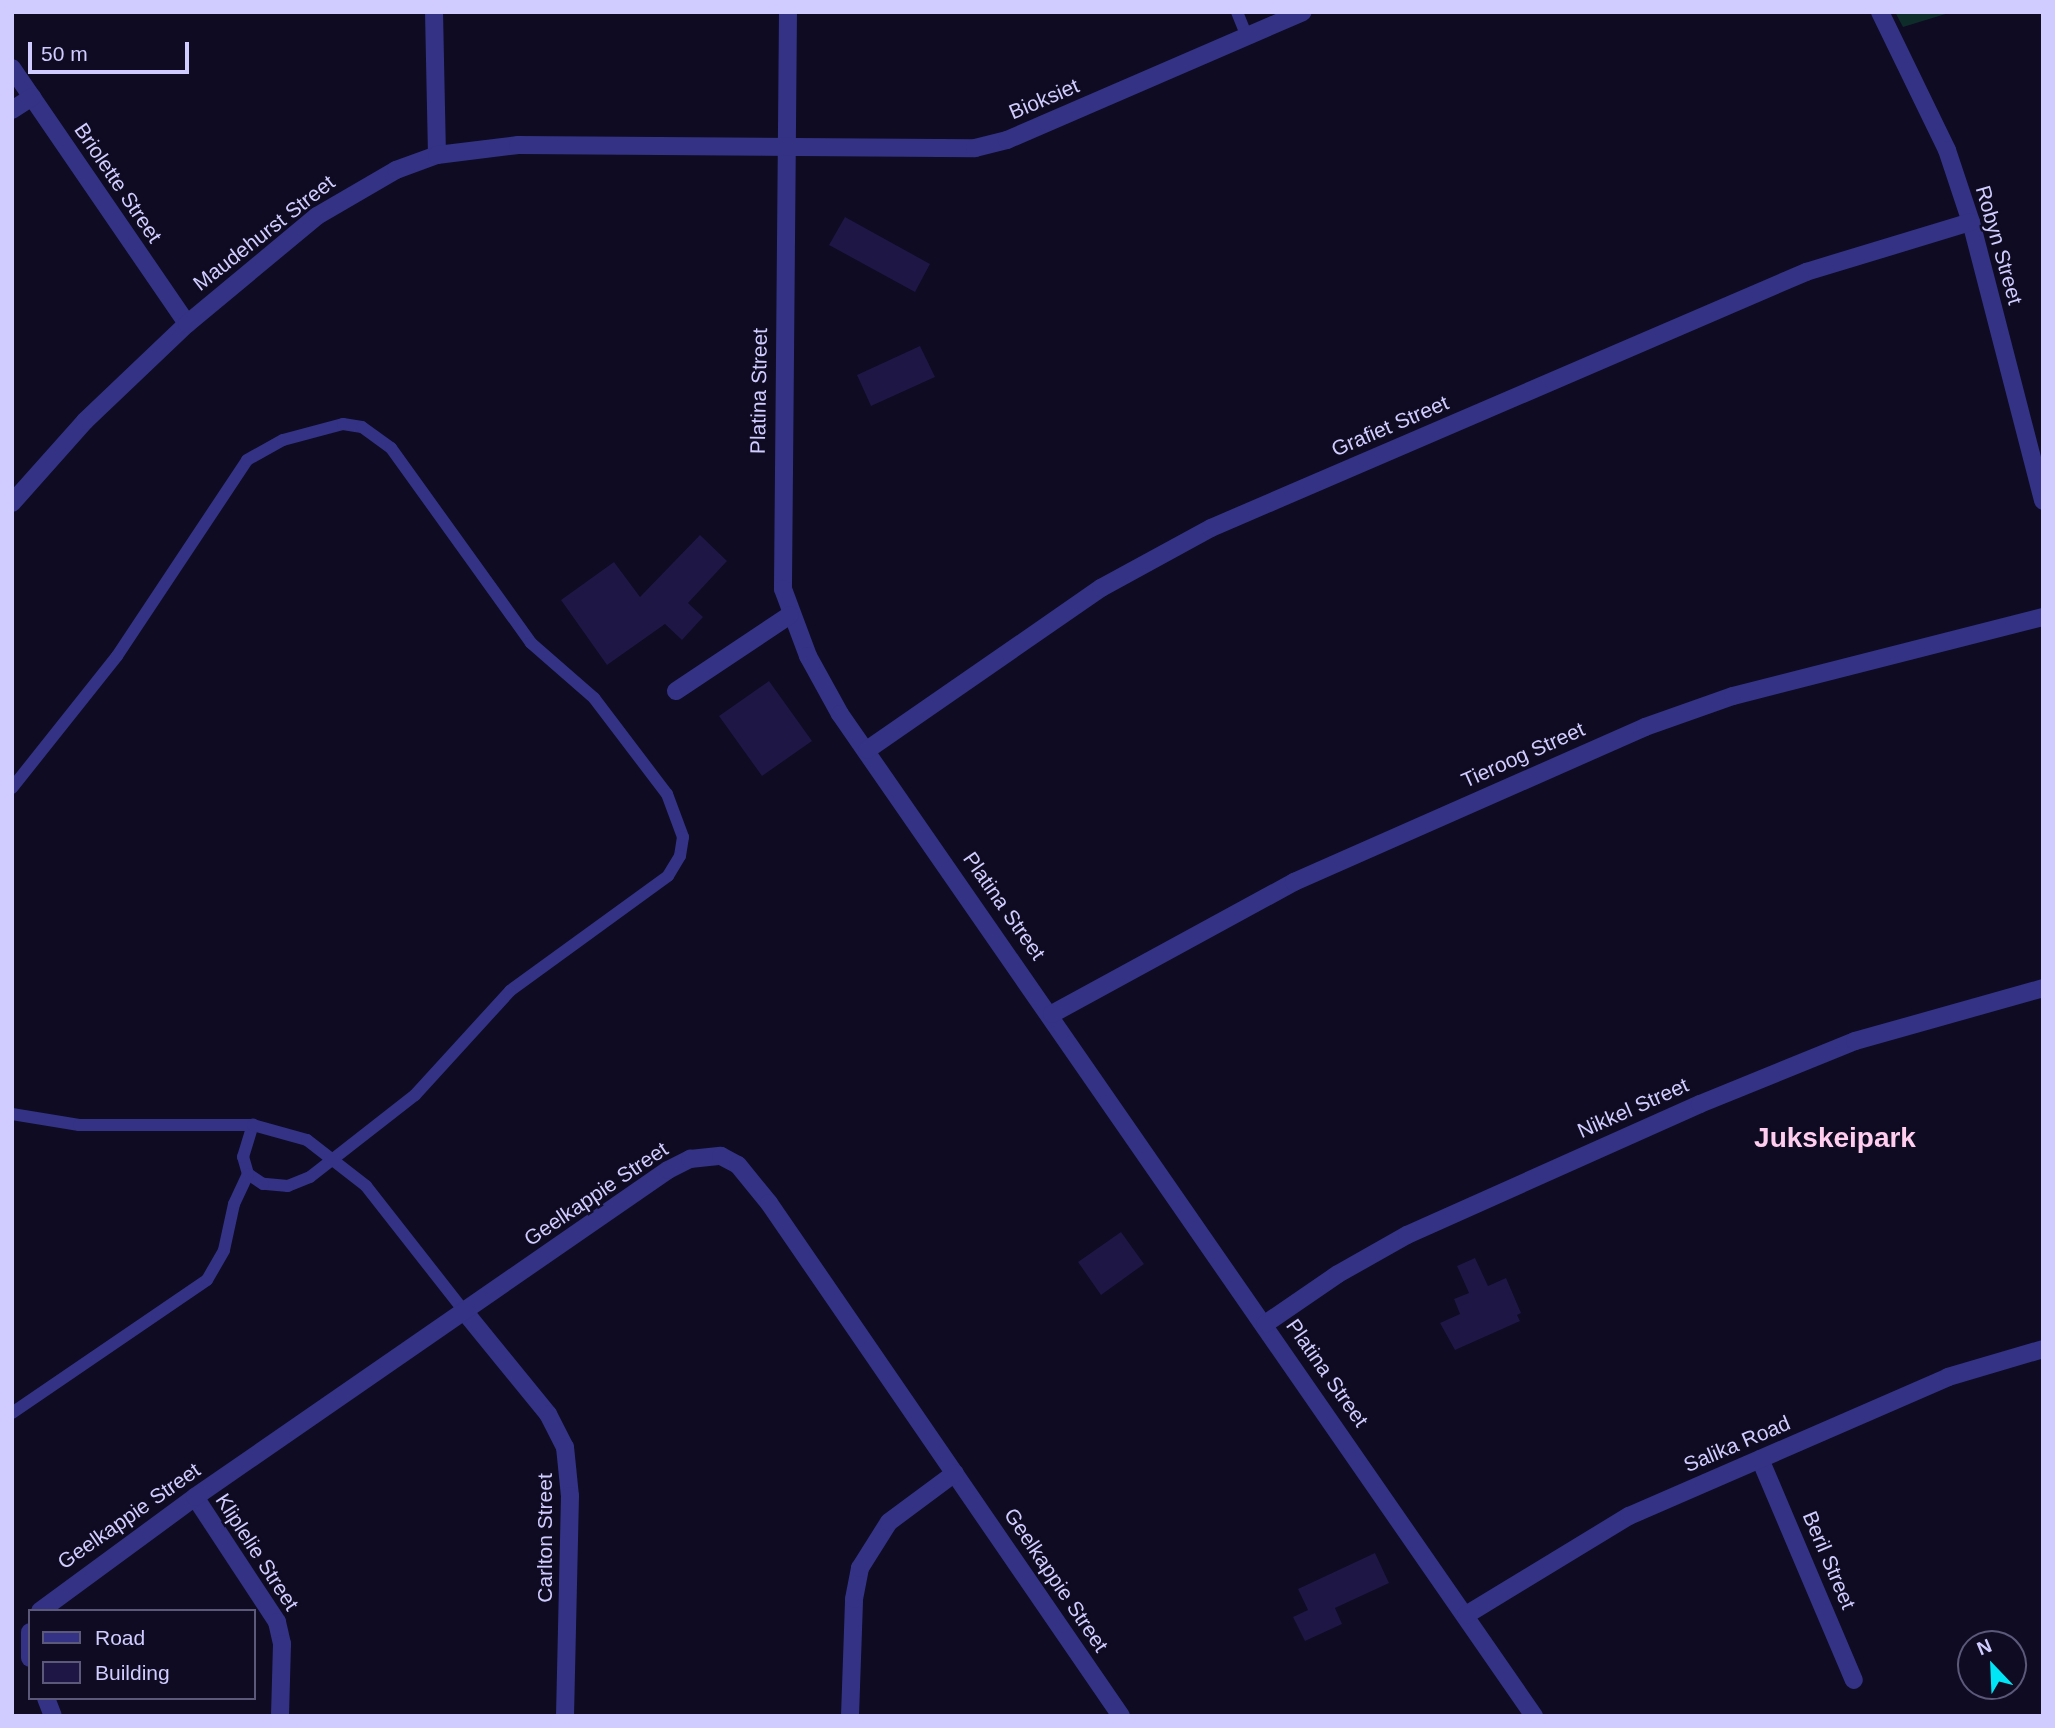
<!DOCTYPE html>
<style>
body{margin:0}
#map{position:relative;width:2055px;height:1728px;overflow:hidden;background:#0e0b22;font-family:Arial,sans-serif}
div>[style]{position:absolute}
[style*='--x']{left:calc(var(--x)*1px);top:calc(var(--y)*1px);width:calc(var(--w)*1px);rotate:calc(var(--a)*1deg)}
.green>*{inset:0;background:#0e2c2a}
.building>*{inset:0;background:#1e1645}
.service>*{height:12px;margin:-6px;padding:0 6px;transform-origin:6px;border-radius:6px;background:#333285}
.minor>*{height:18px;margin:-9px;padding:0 9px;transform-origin:9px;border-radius:9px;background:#333285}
span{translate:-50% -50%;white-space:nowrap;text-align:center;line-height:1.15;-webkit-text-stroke:5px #0e0b22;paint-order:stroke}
.street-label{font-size:21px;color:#d0ccff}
.district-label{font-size:28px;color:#ffceef;font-weight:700}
.frame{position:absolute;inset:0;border:14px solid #d0ccff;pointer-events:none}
.legend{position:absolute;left:28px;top:1609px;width:228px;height:91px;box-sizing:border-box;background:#0e0b22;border:2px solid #5c587a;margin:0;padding:9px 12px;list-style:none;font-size:21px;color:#d0ccff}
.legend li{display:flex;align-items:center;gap:14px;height:35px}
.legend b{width:35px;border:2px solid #5c587a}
.north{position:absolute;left:1957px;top:1630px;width:70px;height:70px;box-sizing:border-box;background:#0e0b22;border:2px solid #5c587a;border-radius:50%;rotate:337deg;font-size:19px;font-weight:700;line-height:28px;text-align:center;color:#d0ccff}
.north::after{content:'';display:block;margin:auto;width:24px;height:32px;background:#00e6f7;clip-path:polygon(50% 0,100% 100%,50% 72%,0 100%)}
.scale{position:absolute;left:28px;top:42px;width:161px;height:32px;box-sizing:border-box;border:4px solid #d0ccff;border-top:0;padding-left:9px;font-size:21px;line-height:24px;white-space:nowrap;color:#d0ccff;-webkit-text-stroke:5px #0e0b22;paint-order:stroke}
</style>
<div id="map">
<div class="green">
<i style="clip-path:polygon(1895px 12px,1952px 12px,1903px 27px)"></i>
</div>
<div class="building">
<i style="clip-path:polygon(845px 217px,930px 264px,915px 292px,829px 245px)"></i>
<i style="clip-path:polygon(920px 346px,935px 377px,871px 406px,857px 375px)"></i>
<i style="clip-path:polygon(700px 535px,727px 561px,688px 603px,703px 617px,682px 640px,665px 624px,607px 665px,561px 600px,614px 562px,640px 597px)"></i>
<i style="clip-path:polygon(769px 681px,812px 741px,762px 776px,719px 716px)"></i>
<i style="clip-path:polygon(1121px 1232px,1144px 1264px,1101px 1295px,1078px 1262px)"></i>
<i style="clip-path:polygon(1475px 1258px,1488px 1286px,1506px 1278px,1521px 1313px,1517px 1315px,1520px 1321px,1455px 1350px,1440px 1323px,1460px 1314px,1454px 1299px,1469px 1293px,1457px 1266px)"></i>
<i style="clip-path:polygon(1375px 1553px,1389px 1583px,1335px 1608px,1342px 1624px,1305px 1641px,1293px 1617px,1308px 1610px,1298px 1589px)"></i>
</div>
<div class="service">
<i style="--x:1237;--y:12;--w:27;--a:68"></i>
<i style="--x:12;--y:788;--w:169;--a:-51.5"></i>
<i style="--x:117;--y:656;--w:235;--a:-56.4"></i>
<i style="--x:247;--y:460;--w:41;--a:-29.1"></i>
<i style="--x:283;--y:440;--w:62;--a:-14.9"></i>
<i style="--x:343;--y:424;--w:19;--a:9"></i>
<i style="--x:362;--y:427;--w:36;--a:36"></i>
<i style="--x:391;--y:448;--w:240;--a:54.3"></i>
<i style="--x:531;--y:643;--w:84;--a:41.1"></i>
<i style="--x:594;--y:698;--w:121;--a:52.8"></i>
<i style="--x:667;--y:794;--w:46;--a:69.6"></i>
<i style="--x:683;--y:837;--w:19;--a:99"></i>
<i style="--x:680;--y:856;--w:23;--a:121"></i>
<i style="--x:668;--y:876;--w:195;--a:144"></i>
<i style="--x:510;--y:991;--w:141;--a:132.4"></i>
<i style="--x:415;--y:1095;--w:133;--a:142"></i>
<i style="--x:310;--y:1177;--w:24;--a:158"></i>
<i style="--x:288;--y:1186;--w:25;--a:-175"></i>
<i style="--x:263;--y:1184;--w:18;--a:-146"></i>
<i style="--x:248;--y:1174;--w:18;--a:-106"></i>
<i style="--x:243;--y:1157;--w:34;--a:-73"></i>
<i style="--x:12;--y:1114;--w:68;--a:9.3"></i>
<i style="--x:79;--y:1125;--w:174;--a:0"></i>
<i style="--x:253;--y:1125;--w:56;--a:15.5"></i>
<i style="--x:307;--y:1140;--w:75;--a:37.9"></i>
<i style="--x:366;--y:1186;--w:159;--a:51.9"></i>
<i style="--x:12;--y:1413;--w:236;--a:-34.3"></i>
<i style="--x:207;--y:1280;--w:34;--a:-60"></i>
<i style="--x:224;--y:1250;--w:47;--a:-77.7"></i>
<i style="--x:234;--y:1204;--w:33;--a:-65"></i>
</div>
<div class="minor">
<i style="--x:434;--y:12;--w:143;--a:88.8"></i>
<i style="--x:788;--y:12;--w:577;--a:90.5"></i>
<i style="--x:783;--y:589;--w:72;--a:69.5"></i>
<i style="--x:808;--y:656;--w:66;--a:61.1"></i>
<i style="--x:840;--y:714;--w:1219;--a:55.29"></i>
<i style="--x:1880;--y:12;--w:153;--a:64.1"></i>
<i style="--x:1947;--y:150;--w:76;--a:71.6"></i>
<i style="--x:1971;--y:222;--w:288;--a:75.5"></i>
<i style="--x:12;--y:68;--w:310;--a:55.6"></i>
<i style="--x:12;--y:110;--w:24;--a:-33"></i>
<i style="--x:12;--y:503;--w:110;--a:-48.3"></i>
<i style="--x:85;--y:421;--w:141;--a:-43.6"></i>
<i style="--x:187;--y:324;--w:169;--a:-39.7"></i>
<i style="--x:317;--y:216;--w:91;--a:-30.2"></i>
<i style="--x:396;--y:170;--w:44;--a:-20.1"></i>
<i style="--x:437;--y:155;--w:82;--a:-7"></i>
<i style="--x:518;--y:145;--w:457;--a:0.4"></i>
<i style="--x:975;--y:148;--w:33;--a:-14"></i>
<i style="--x:1007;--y:140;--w:322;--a:-23.4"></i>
<i style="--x:676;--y:691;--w:137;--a:-33.7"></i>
<i style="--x:867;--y:750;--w:285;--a:-34.7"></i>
<i style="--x:1101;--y:588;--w:125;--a:-28.6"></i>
<i style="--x:1211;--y:528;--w:648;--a:-23.28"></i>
<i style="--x:1806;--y:272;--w:172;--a:-16.9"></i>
<i style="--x:1052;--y:1014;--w:276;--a:-28.6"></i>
<i style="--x:1294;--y:882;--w:384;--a:-23.8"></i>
<i style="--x:1645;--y:727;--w:93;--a:-19.4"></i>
<i style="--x:1733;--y:696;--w:320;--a:-14.3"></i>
<i style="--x:464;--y:1311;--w:133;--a:50.8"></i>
<i style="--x:548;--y:1414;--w:37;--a:63"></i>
<i style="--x:565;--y:1447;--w:49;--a:84.2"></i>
<i style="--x:570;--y:1496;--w:220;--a:91.3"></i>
<i style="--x:1265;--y:1324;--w:88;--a:-34.4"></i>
<i style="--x:1338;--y:1274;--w:79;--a:-29.5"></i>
<i style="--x:1407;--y:1235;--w:321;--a:-24.1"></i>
<i style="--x:1700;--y:1104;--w:167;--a:-22.1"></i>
<i style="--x:1855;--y:1041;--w:195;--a:-15.7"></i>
<i style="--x:1760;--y:1459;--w:240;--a:67"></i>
<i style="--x:195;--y:1497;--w:149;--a:56.7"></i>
<i style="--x:277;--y:1622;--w:23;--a:77"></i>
<i style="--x:282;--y:1644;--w:72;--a:91.6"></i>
<i style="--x:40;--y:1611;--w:192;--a:-36.3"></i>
<i style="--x:195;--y:1497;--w:575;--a:-34.66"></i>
<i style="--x:668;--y:1170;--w:25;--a:-27"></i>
<i style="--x:690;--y:1159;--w:31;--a:-6"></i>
<i style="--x:721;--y:1156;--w:19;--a:28"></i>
<i style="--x:738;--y:1165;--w:49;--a:50.8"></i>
<i style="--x:769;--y:1203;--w:622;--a:55.54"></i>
<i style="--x:1466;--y:1615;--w:191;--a:-31.3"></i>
<i style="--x:1629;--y:1516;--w:348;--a:-23.5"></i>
<i style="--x:1948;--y:1377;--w:99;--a:-16.4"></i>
<i style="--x:30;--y:1632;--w:26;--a:90"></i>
<i style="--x:46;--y:1698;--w:19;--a:69"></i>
<i style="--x:850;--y:1716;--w:117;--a:-88"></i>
<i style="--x:854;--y:1599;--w:32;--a:-79"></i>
<i style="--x:860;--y:1568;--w:54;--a:-57.8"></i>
<i style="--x:889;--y:1522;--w:82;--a:-36.6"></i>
</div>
<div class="street-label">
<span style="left:1044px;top:99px;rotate:-23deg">Bioksiet</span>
<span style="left:118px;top:183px;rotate:56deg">Briolette Street</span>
<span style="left:264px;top:233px;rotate:-38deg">Maudehurst Street</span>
<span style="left:1999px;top:245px;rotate:74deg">Robyn Street</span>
<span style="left:759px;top:391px;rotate:-89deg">Platina Street</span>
<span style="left:1390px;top:426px;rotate:-23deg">Grafiet Street</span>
<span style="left:1523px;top:755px;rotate:-24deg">Tieroog Street</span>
<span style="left:1004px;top:906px;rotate:55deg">Platina Street</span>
<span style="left:1633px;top:1108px;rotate:-24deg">Nikkel Street</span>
<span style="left:596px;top:1194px;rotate:-34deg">Geelkappie Street</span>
<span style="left:1327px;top:1373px;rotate:55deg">Platina Street</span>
<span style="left:1737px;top:1444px;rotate:-23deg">Salika Road</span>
<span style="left:129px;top:1516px;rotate:-35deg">Geelkappie Street</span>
<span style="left:545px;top:1538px;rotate:-90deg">Carlton Street</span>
<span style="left:257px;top:1552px;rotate:57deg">Kliplelie Street</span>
<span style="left:1829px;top:1560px;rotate:67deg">Beril Street</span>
<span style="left:1056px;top:1580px;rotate:56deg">Geelkappie Street</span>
</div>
<div class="district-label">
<span style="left:1835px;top:1138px">Jukskeipark</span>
</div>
<div class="frame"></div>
<ul class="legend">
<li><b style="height:9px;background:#333285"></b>Road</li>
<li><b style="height:19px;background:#1e1645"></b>Building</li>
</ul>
<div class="north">N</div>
<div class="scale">50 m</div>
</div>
